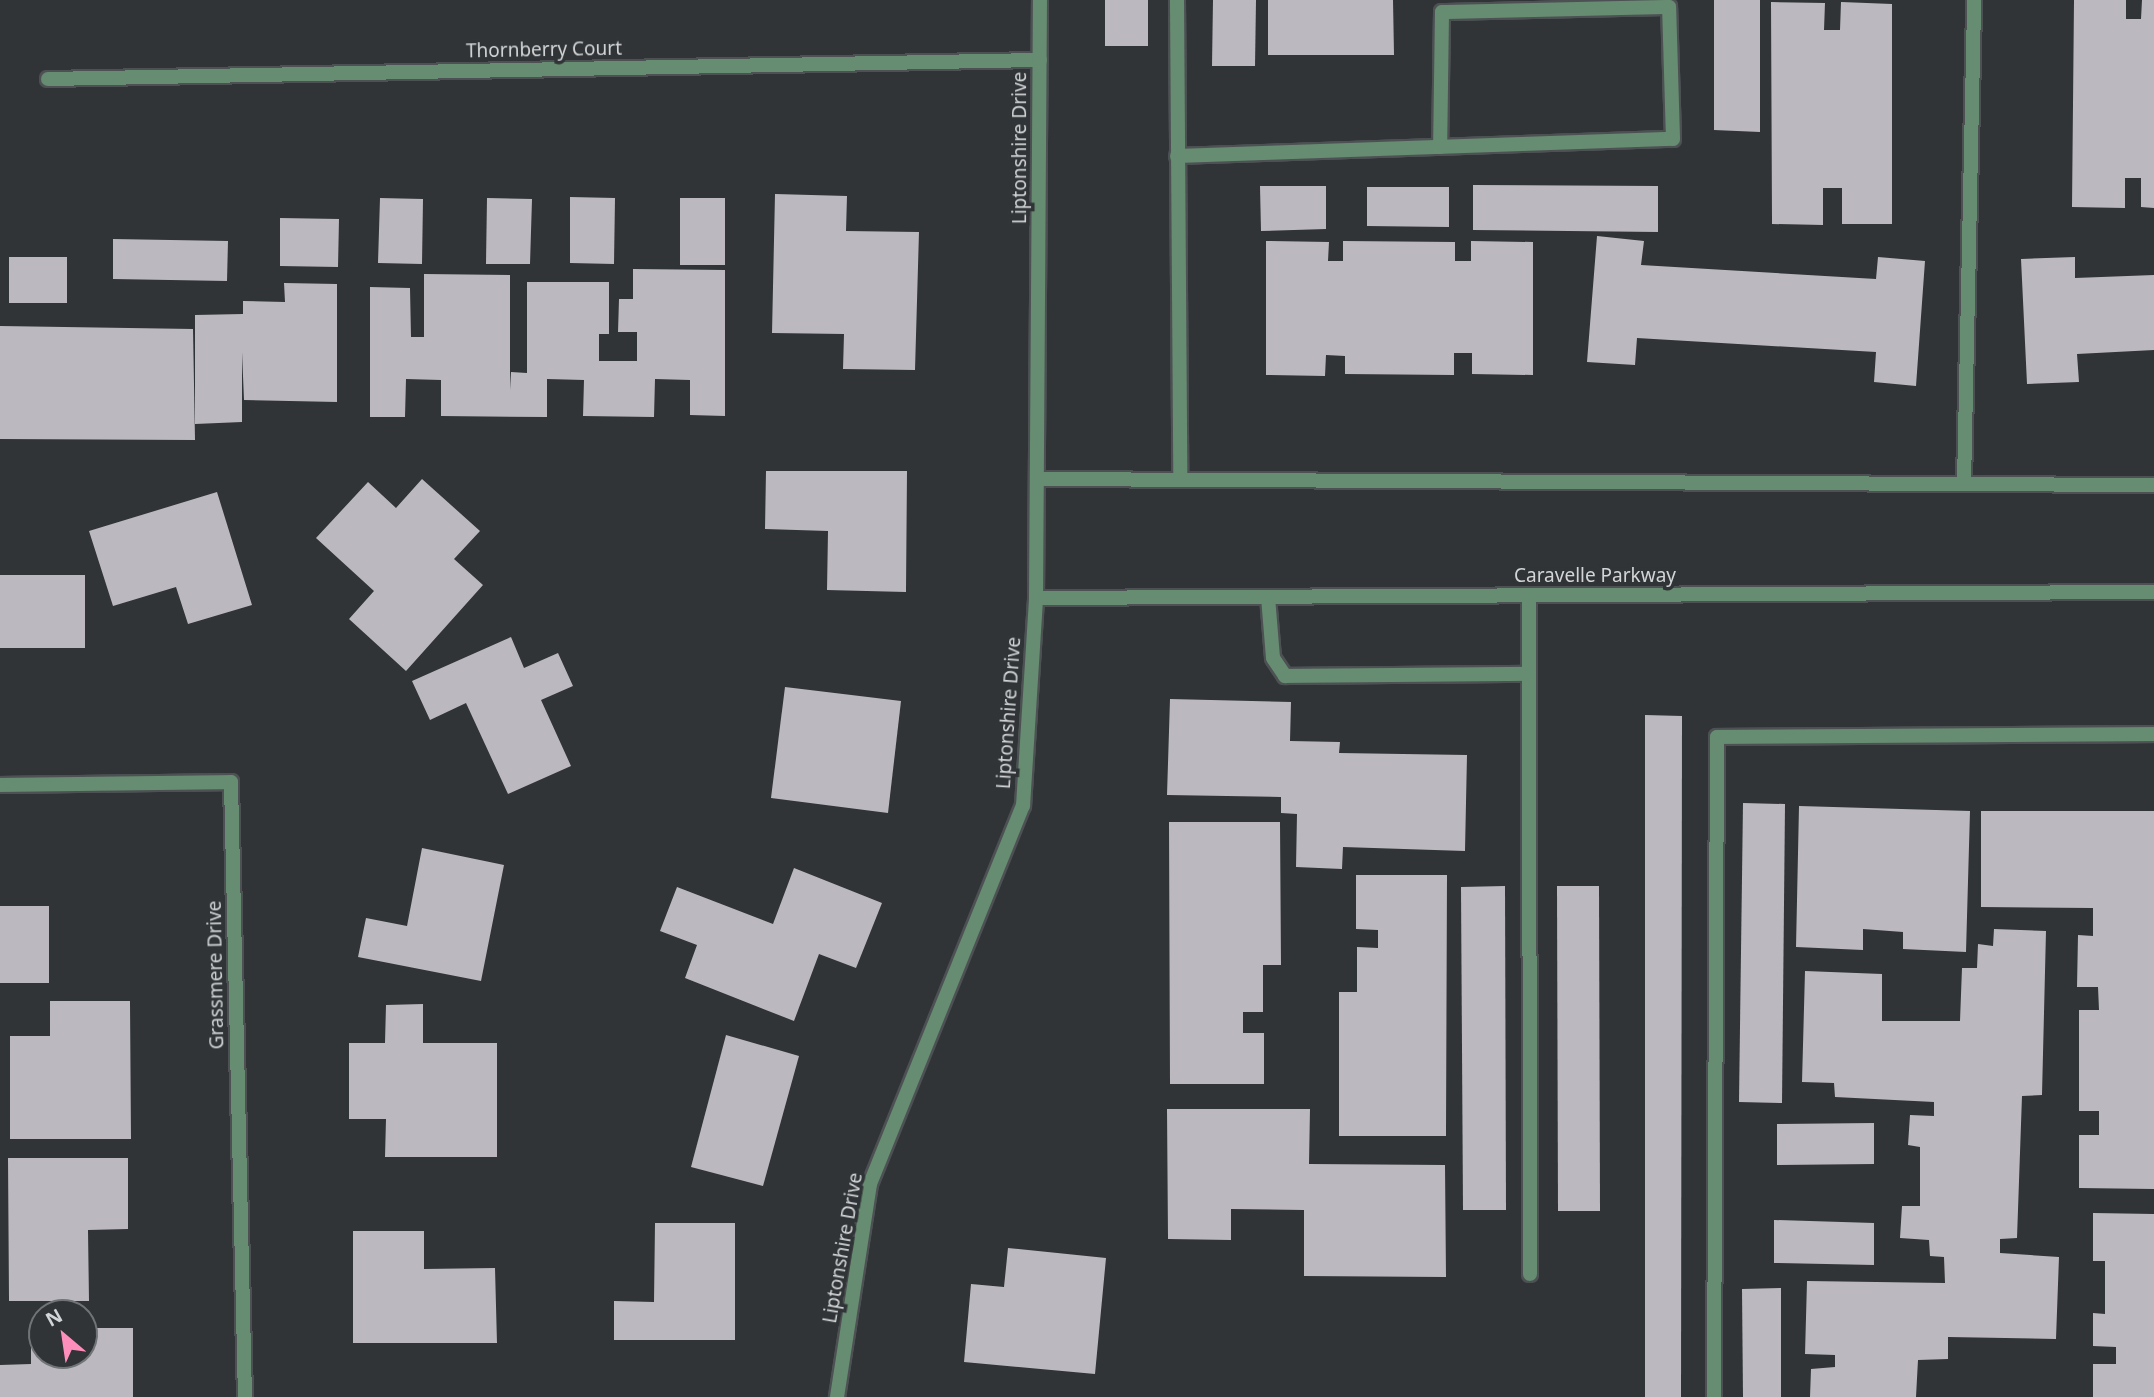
<!DOCTYPE html>
<style>
body{margin:0}
#map{position:relative;width:2154px;height:1397px;overflow:hidden;background:#303437;font-family:"Noto Sans",sans-serif}
div>[style]{position:absolute}
[style*='--x']{left:calc(var(--x)*1px);top:calc(var(--y)*1px);width:calc(var(--w)*1px);rotate:calc(var(--a)*1deg)}
.building>*{inset:0;background:#bbb9bf}
.roads{filter:drop-shadow(2px 0 #4d5154) drop-shadow(-2px 0 #4d5154) drop-shadow(0 2px #4d5154) drop-shadow(0 -2px #4d5154)}
.service>*{height:14px;margin:-7px;padding:0 7px;transform-origin:7px;border-radius:7px;background:#668d71}
.minor>*{height:14px;margin:-7px;padding:0 7px;transform-origin:7px;border-radius:7px;background:#668d71}
.tertiary>*{height:14px;margin:-7px;padding:0 7px;transform-origin:7px;border-radius:7px;background:#668d71}
span{translate:-50% -50%;white-space:nowrap;text-align:center;line-height:1.15;-webkit-text-stroke:7px #303437;paint-order:stroke}
.street-label{font-size:19px;color:#d2d4d6}
.north{position:absolute;left:28px;top:1299px;width:70px;height:70px;box-sizing:border-box;background:#303437;border:2px solid #717477;border-radius:50%;rotate:331deg;font-size:19px;font-weight:700;line-height:28px;text-align:center;color:#d2d4d6}
.north::after{content:'';display:block;margin:auto;width:24px;height:32px;background:#fe8ebc;clip-path:polygon(50% 0,100% 100%,50% 72%,0 100%)}
</style>
<div id="map">
<div class="building">
<i style="clip-path:polygon(1105px 0,1148px 0,1148px 46px,1105px 46px)"></i>
<i style="clip-path:polygon(1213px 0,1256px 0,1255px 66px,1212px 66px)"></i>
<i style="clip-path:polygon(1268px 0,1393px 0,1394px 55px,1268px 55px)"></i>
<i style="clip-path:polygon(1714px 0,1760px 0,1760px 132px,1714px 130px)"></i>
<i style="clip-path:polygon(2074px 0,2126px 0,2126px 19px,2141px 19px,2142px 0,2154px 0,2154px 208px,2141px 207px,2141px 178px,2125px 178px,2125px 208px,2072px 207px)"></i>
<i style="clip-path:polygon(1771px 2px,1825px 3px,1824px 30px,1840px 30px,1841px 2px,1892px 4px,1892px 224px,1842px 224px,1842px 188px,1823px 188px,1823px 225px,1772px 224px)"></i>
<i style="clip-path:polygon(1473px 185px,1658px 186px,1658px 232px,1473px 230px)"></i>
<i style="clip-path:polygon(1260px 186px,1326px 186px,1326px 229px,1261px 231px)"></i>
<i style="clip-path:polygon(1367px 187px,1449px 187px,1449px 227px,1367px 226px)"></i>
<i style="clip-path:polygon(775px 194px,847px 196px,846px 231px,919px 232px,915px 370px,843px 369px,844px 334px,772px 333px)"></i>
<i style="clip-path:polygon(570px 197px,615px 198px,614px 264px,570px 263px)"></i>
<i style="clip-path:polygon(380px 198px,423px 199px,422px 264px,378px 263px)"></i>
<i style="clip-path:polygon(487px 198px,532px 199px,530px 264px,486px 264px)"></i>
<i style="clip-path:polygon(680px 198px,725px 198px,725px 265px,680px 265px)"></i>
<i style="clip-path:polygon(280px 218px,339px 219px,338px 267px,280px 266px)"></i>
<i style="clip-path:polygon(1597px 236px,1644px 241px,1641px 265px,1876px 279px,1878px 257px,1925px 261px,1916px 386px,1874px 382px,1876px 352px,1637px 338px,1635px 365px,1587px 362px)"></i>
<i style="clip-path:polygon(113px 239px,228px 241px,227px 281px,113px 279px)"></i>
<i style="clip-path:polygon(1266px 241px,1329px 242px,1328px 261px,1343px 261px,1343px 241px,1455px 242px,1455px 261px,1471px 261px,1471px 241px,1533px 242px,1533px 375px,1472px 374px,1472px 353px,1454px 353px,1454px 375px,1345px 374px,1345px 356px,1326px 355px,1325px 376px,1266px 375px)"></i>
<i style="clip-path:polygon(9px 257px,67px 257px,67px 303px,9px 303px)"></i>
<i style="clip-path:polygon(2075px 257px,2075px 278px,2154px 275px,2154px 350px,2077px 354px,2079px 382px,2027px 384px,2021px 259px)"></i>
<i style="clip-path:polygon(633px 269px,725px 270px,725px 416px,690px 415px,690px 380px,655px 379px,654px 417px,583px 416px,584px 380px,547px 379px,547px 417px,441px 416px,441px 380px,406px 379px,405px 417px,370px 417px,370px 287px,410px 288px,411px 337px,424px 337px,424px 274px,510px 275px,510px 390px,511px 372px,527px 373px,527px 282px,609px 282px,609px 334px,599px 334px,599px 361px,637px 361px,637px 332px,618px 332px,619px 299px,633px 299px)"></i>
<i style="clip-path:polygon(284px 283px,337px 284px,337px 402px,244px 400px,242px 352px,242px 422px,195px 424px,195px 315px,243px 314px,243px 301px,285px 302px)"></i>
<i style="clip-path:polygon(0 326px,193px 329px,195px 440px,0 439px)"></i>
<i style="clip-path:polygon(766px 471px,907px 471px,906px 592px,827px 590px,828px 531px,765px 529px)"></i>
<i style="clip-path:polygon(422px 479px,480px 531px,454px 559px,483px 585px,406px 671px,349px 619px,374px 591px,316px 538px,368px 482px,396px 508px)"></i>
<i style="clip-path:polygon(217px 492px,252px 605px,188px 624px,176px 587px,113px 606px,89px 531px)"></i>
<i style="clip-path:polygon(0 575px,85px 575px,85px 648px,0 648px)"></i>
<i style="clip-path:polygon(511px 637px,524px 668px,558px 653px,573px 686px,541px 700px,571px 766px,508px 794px,466px 703px,430px 720px,412px 681px)"></i>
<i style="clip-path:polygon(785px 687px,901px 701px,888px 813px,771px 798px)"></i>
<i style="clip-path:polygon(1170px 699px,1291px 702px,1290px 741px,1340px 742px,1339px 753px,1467px 755px,1465px 851px,1343px 847px,1342px 869px,1296px 867px,1297px 814px,1281px 813px,1281px 797px,1167px 795px)"></i>
<i style="clip-path:polygon(1645px 715px,1682px 716px,1681px 1397px,1645px 1397px)"></i>
<i style="clip-path:polygon(1743px 803px,1785px 804px,1782px 1103px,1739px 1102px)"></i>
<i style="clip-path:polygon(1799px 806px,1970px 811px,1966px 952px,1903px 949px,1903px 932px,1863px 929px,1863px 950px,1796px 947px)"></i>
<i style="clip-path:polygon(1981px 811px,2154px 811px,2154px 1189px,2079px 1188px,2079px 1135px,2099px 1135px,2099px 1111px,2079px 1111px,2079px 1010px,2099px 1010px,2098px 987px,2077px 987px,2078px 935px,2093px 936px,2093px 908px,1981px 907px)"></i>
<i style="clip-path:polygon(1169px 822px,1280px 822px,1281px 965px,1263px 965px,1263px 1012px,1243px 1012px,1243px 1033px,1264px 1033px,1264px 1084px,1170px 1084px)"></i>
<i style="clip-path:polygon(422px 848px,504px 865px,481px 981px,358px 957px,366px 918px,407px 926px)"></i>
<i style="clip-path:polygon(794px 868px,882px 903px,856px 968px,819px 954px,794px 1021px,685px 978px,697px 945px,660px 931px,677px 887px,773px 924px)"></i>
<i style="clip-path:polygon(1356px 875px,1447px 875px,1446px 1136px,1339px 1136px,1339px 992px,1357px 992px,1357px 947px,1378px 948px,1378px 930px,1356px 929px)"></i>
<i style="clip-path:polygon(1505px 886px,1506px 1210px,1463px 1210px,1461px 887px)"></i>
<i style="clip-path:polygon(1557px 886px,1599px 886px,1600px 1211px,1558px 1211px)"></i>
<i style="clip-path:polygon(0 906px,49px 906px,49px 983px,0 983px)"></i>
<i style="clip-path:polygon(1994px 929px,2046px 931px,2042px 1095px,2022px 1096px,2017px 1238px,2000px 1239px,2000px 1253px,2059px 1257px,2056px 1339px,1948px 1337px,1948px 1359px,1918px 1360px,1916px 1397px,1810px 1397px,1811px 1369px,1835px 1367px,1835px 1355px,1805px 1354px,1807px 1281px,1945px 1283px,1944px 1257px,1930px 1256px,1929px 1240px,1900px 1238px,1902px 1206px,1920px 1206px,1920px 1147px,1908px 1145px,1910px 1115px,1934px 1116px,1934px 1102px,1835px 1097px,1834px 1083px,1802px 1082px,1805px 971px,1882px 974px,1882px 1021px,1960px 1021px,1962px 968px,1977px 968px,1978px 944px,1993px 946px)"></i>
<i style="clip-path:polygon(50px 1001px,130px 1001px,131px 1139px,10px 1139px,10px 1036px,50px 1036px)"></i>
<i style="clip-path:polygon(423px 1004px,423px 1043px,497px 1043px,497px 1157px,385px 1157px,386px 1119px,349px 1119px,349px 1043px,385px 1043px,386px 1005px)"></i>
<i style="clip-path:polygon(726px 1035px,799px 1056px,763px 1186px,691px 1167px)"></i>
<i style="clip-path:polygon(1167px 1109px,1310px 1109px,1309px 1164px,1445px 1165px,1446px 1277px,1304px 1276px,1304px 1210px,1231px 1209px,1231px 1240px,1168px 1239px)"></i>
<i style="clip-path:polygon(1874px 1123px,1874px 1164px,1777px 1165px,1777px 1124px)"></i>
<i style="clip-path:polygon(8px 1158px,128px 1158px,128px 1229px,88px 1230px,89px 1301px,9px 1301px)"></i>
<i style="clip-path:polygon(2093px 1213px,2154px 1214px,2154px 1397px,2093px 1397px,2093px 1364px,2116px 1364px,2116px 1347px,2093px 1346px,2093px 1313px,2105px 1314px,2105px 1261px,2093px 1261px)"></i>
<i style="clip-path:polygon(1774px 1220px,1874px 1223px,1874px 1265px,1774px 1263px)"></i>
<i style="clip-path:polygon(655px 1223px,735px 1223px,735px 1340px,614px 1340px,614px 1301px,654px 1302px)"></i>
<i style="clip-path:polygon(353px 1231px,424px 1231px,424px 1269px,495px 1268px,497px 1343px,353px 1343px)"></i>
<i style="clip-path:polygon(1008px 1248px,1106px 1258px,1095px 1374px,964px 1362px,971px 1284px,1004px 1287px)"></i>
<i style="clip-path:polygon(1781px 1288px,1781px 1397px,1743px 1397px,1742px 1289px)"></i>
<i style="clip-path:polygon(31px 1328px,42px 1328px,42px 1355px,84px 1355px,84px 1328px,133px 1328px,133px 1397px,0 1397px,0 1365px,31px 1364px)"></i>
</div>
<div class="roads">
<div class="service">
<i style="--x:1177;--y:0;--w:480;--a:89.6"></i>
<i style="--x:1177;--y:156;--w:496;--a:-2"></i>
<i style="--x:1673;--y:139;--w:132;--a:-91.7"></i>
<i style="--x:1669;--y:7;--w:227;--a:178.7"></i>
<i style="--x:1442;--y:12;--w:135;--a:90.8"></i>
<i style="--x:1964;--y:484;--w:484;--a:-88.8"></i>
<i style="--x:1529;--y:595;--w:679;--a:89.92"></i>
<i style="--x:1268;--y:597;--w:61;--a:85.3"></i>
<i style="--x:1273;--y:658;--w:22;--a:56"></i>
<i style="--x:1285;--y:676;--w:244;--a:-0.5"></i>
<i style="--x:1714;--y:1397;--w:660;--a:-89.74"></i>
<i style="--x:1717;--y:737;--w:437;--a:-0.4"></i>
</div>
<div class="minor">
<i style="--x:48;--y:79;--w:992;--a:-1.1"></i>
<i style="--x:0;--y:785;--w:231;--a:-0.7"></i>
<i style="--x:231;--y:782;--w:615;--a:88.7"></i>
<i style="--x:837;--y:1397;--w:216;--a:-81.2"></i>
<i style="--x:870;--y:1184;--w:408;--a:-68"></i>
<i style="--x:1023;--y:806;--w:208;--a:-86.4"></i>
<i style="--x:1036;--y:598;--w:598;--a:-89.62"></i>
</div>
<div class="tertiary">
<i style="--x:1037;--y:479;--w:1117;--a:0.31"></i>
<i style="--x:1036;--y:598;--w:1118;--a:-0.31"></i>
</div>
</div>
<div class="street-label">
<span style="left:544px;top:50px;rotate:-1deg">Thornberry Court</span>
<span style="left:1020px;top:148px;rotate:-90deg">Liptonshire Drive</span>
<span style="left:1595px;top:576px">Caravelle Parkway</span>
<span style="left:1009px;top:713px;rotate:-86deg">Liptonshire Drive</span>
<span style="left:216px;top:975px;rotate:-91deg">Grassmere Drive</span>
<span style="left:843px;top:1248px;rotate:-80deg">Liptonshire Drive</span>
</div>
<div class="north">N</div>
</div>
